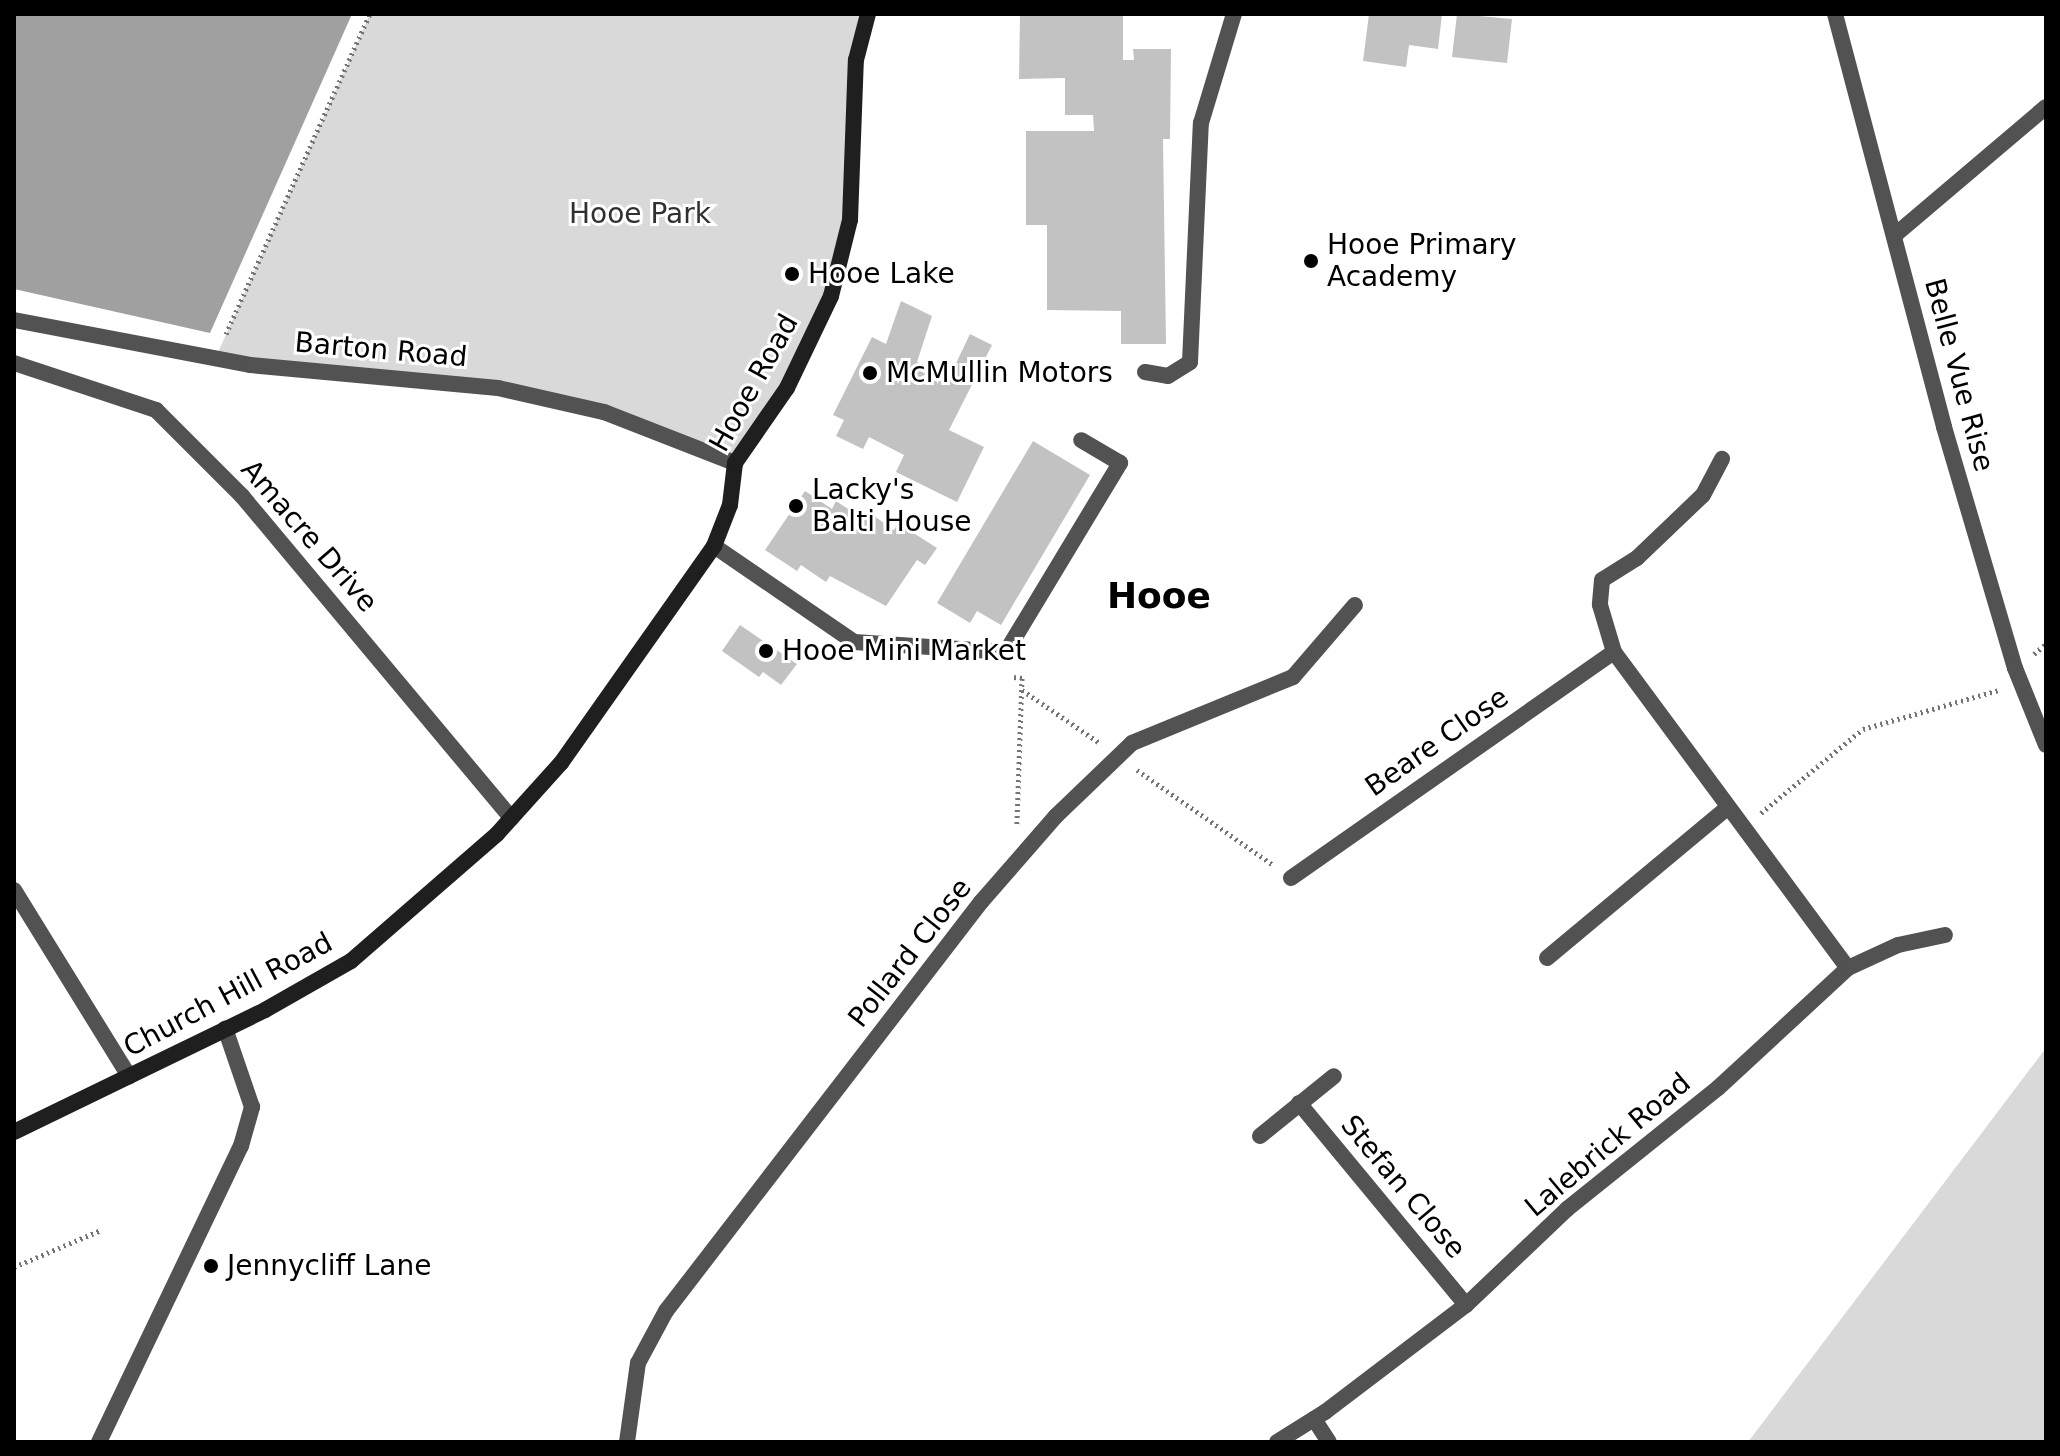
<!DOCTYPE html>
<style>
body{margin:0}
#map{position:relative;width:2060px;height:1456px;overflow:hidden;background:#fff;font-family:"DejaVu Sans",sans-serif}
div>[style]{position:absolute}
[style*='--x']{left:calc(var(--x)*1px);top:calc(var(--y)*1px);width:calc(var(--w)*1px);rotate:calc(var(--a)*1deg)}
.green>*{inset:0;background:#d9d9d9}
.water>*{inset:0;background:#a0a0a0}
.building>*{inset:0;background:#c2c2c2}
.path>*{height:5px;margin-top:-2.5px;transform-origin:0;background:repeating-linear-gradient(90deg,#747474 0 2px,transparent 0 6px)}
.lane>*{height:16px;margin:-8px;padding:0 8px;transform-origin:8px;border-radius:8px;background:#525252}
.street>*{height:16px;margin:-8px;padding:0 8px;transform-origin:8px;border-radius:8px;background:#525252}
.secondary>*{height:16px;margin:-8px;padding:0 8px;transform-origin:8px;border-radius:8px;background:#1f1f1f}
.dots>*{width:22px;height:22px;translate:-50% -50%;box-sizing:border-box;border:4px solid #fff;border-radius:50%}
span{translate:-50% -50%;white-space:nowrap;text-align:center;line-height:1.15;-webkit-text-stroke:6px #fff;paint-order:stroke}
.park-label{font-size:28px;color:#303030}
.poi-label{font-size:28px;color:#000}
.left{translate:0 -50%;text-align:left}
.street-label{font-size:28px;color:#000}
.district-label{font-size:36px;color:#000;font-weight:700}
.frame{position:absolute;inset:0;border:16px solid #000;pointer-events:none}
</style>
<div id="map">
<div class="green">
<i style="clip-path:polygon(370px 14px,868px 14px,850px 220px,831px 296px,735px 463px,686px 440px,498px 388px,215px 359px)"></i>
<i style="clip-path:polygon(2046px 1048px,2046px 1442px,1748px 1442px)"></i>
</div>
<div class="water">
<i style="clip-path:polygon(14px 14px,352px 14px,210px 333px,14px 289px)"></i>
</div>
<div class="building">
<i style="clip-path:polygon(1020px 14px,1123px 14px,1123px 60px,1134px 60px,1133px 49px,1171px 49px,1170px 139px,1163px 139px,1166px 344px,1121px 344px,1121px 311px,1047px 310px,1047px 225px,1026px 225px,1026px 131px,1094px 131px,1093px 115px,1065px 115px,1065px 78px,1019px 79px)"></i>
<i style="clip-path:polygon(1369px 14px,1442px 14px,1438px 49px,1409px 45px,1406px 67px,1363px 61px)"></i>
<i style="clip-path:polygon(1457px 14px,1512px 19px,1507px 63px,1452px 57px)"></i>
<i style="clip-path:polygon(901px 301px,932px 316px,917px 362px,949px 378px,970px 334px,992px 345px,949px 430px,984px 447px,957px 502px,896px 472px,904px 455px,869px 437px,863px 449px,836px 436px,844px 420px,833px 415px,872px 337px,886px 344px)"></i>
<i style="clip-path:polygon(1033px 441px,1090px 475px,1001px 625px,977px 611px,970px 623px,937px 603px)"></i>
<i style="clip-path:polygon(805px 491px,832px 509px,836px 501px,862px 518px,867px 511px,894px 530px,898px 523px,937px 548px,925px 565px,917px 560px,886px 606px,830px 576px,826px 582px,801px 565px,797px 571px,765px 550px)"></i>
<i style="clip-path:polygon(740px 625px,797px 664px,781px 685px,763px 672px,759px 677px,722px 651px)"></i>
</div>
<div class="path">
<i style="--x:226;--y:334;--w:351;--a:-65.8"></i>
<i style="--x:2034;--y:654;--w:16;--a:-40"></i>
<i style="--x:1014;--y:677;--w:8;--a:7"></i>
<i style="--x:1022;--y:678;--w:146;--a:92"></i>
<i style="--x:1022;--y:690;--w:94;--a:34.2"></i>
<i style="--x:1137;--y:770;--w:166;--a:34.9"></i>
<i style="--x:1761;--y:813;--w:132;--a:-39.5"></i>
<i style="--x:1863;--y:729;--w:141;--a:-16"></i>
<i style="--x:14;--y:1267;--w:95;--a:-23"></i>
</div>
<div class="lane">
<i style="--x:1145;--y:372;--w:23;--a:10"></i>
<i style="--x:1168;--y:376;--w:26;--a:-32"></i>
<i style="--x:1190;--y:362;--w:239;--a:-87.4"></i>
<i style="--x:1201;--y:123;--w:114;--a:-73.2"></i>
<i style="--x:714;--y:546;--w:170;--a:34.4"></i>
<i style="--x:854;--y:642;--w:152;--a:3.8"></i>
<i style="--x:1006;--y:652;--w:221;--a:-58.9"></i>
<i style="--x:1120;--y:463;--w:45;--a:-149.5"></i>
<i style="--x:1637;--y:558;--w:91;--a:-43.7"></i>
<i style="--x:1703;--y:495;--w:41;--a:-62.2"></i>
</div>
<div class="street">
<i style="--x:1835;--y:14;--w:427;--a:75.2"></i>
<i style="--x:1944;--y:427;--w:251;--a:73.6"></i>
<i style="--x:2015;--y:668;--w:83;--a:68.1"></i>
<i style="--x:1895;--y:235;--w:198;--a:-40.3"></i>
<i style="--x:14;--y:320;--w:240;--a:10.8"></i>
<i style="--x:250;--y:365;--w:249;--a:5.3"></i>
<i style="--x:498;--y:388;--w:109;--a:12.8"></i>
<i style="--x:604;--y:412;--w:141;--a:21.3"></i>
<i style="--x:14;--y:363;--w:150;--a:18.3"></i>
<i style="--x:156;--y:410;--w:122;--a:45"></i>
<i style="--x:242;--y:496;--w:420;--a:50.1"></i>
<i style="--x:1637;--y:558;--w:41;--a:147.8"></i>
<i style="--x:1602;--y:580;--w:25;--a:95"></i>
<i style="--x:1600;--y:605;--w:49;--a:73.4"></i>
<i style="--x:1614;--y:652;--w:393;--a:53.5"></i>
<i style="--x:1291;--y:878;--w:394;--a:-35"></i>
<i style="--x:14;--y:890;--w:219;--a:58.3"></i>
<i style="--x:1547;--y:958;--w:233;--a:-39.8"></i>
<i style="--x:1299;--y:1103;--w:262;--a:50.4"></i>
<i style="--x:1260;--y:1136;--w:95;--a:-39"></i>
<i style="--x:1314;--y:1419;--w:27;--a:57"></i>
<i style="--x:99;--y:1442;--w:328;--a:-64.4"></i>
<i style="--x:241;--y:1146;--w:41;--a:-74.2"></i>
<i style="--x:252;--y:1107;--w:83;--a:-108.9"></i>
<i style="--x:627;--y:1442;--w:80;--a:-82.1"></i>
<i style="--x:638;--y:1363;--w:59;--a:-61.7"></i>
<i style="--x:666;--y:1311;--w:516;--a:-52.4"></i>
<i style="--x:981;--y:902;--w:114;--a:-48.9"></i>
<i style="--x:1056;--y:816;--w:105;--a:-43.8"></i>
<i style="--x:1132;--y:743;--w:174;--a:-22.3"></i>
<i style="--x:1293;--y:677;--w:95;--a:-49.3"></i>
<i style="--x:1277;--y:1442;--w:57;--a:-32"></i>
<i style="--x:1325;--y:1412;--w:177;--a:-37.2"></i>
<i style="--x:1466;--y:1305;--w:139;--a:-43.5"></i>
<i style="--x:1567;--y:1209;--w:193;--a:-38.7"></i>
<i style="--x:1718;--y:1088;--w:177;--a:-42.7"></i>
<i style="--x:1848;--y:968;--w:55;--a:-24.7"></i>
<i style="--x:1898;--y:945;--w:48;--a:-12"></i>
</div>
<div class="secondary">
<i style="--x:14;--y:1132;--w:279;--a:-25.9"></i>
<i style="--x:265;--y:1010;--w:99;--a:-29.7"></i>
<i style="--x:351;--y:961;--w:194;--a:-41"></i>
<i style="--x:497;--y:834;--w:96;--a:-48"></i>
<i style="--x:561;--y:763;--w:266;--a:-54.8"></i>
<i style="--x:714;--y:546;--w:44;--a:-68.7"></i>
<i style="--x:730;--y:505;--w:42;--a:-83.2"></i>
<i style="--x:735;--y:463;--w:91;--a:-55.3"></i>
<i style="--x:787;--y:388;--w:102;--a:-64.4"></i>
<i style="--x:831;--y:296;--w:78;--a:-76"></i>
<i style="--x:850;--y:220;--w:160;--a:-87.9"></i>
<i style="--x:856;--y:60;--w:48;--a:-75.4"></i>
</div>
<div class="dots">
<i style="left:1311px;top:261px;background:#000"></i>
<i style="left:792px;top:274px;background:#000"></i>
<i style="left:870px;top:373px;background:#000"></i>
<i style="left:796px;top:506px;background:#000"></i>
<i style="left:766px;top:651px;background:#000"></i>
<i style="left:211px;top:1266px;background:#000"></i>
</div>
<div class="park-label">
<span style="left:640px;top:214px">Hooe Park</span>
</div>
<div class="poi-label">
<span class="left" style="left:1327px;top:261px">Hooe Primary<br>Academy</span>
<span class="left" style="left:808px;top:274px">Hooe Lake</span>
<span class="left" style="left:886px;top:373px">McMullin Motors</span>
<span class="left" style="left:812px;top:506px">Lacky's<br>Balti House</span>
<span class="left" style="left:782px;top:651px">Hooe Mini Market</span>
<span class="left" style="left:227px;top:1266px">Jennycliff Lane</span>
</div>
<div class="street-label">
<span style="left:381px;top:350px;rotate:5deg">Barton Road</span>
<span style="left:1959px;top:375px;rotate:75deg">Belle Vue Rise</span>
<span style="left:754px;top:383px;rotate:-61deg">Hooe Road</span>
<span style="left:309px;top:536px;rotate:49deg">Amacre Drive</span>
<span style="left:1437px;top:742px;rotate:-35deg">Beare Close</span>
<span style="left:910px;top:953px;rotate:-52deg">Pollard Close</span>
<span style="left:228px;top:995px;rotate:-28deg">Church Hill Road</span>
<span style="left:1608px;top:1145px;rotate:-40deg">Lalebrick Road</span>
<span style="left:1403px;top:1187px;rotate:50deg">Stefan Close</span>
</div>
<div class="district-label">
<span style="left:1159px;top:596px">Hooe</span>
</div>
<div class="frame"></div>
</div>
